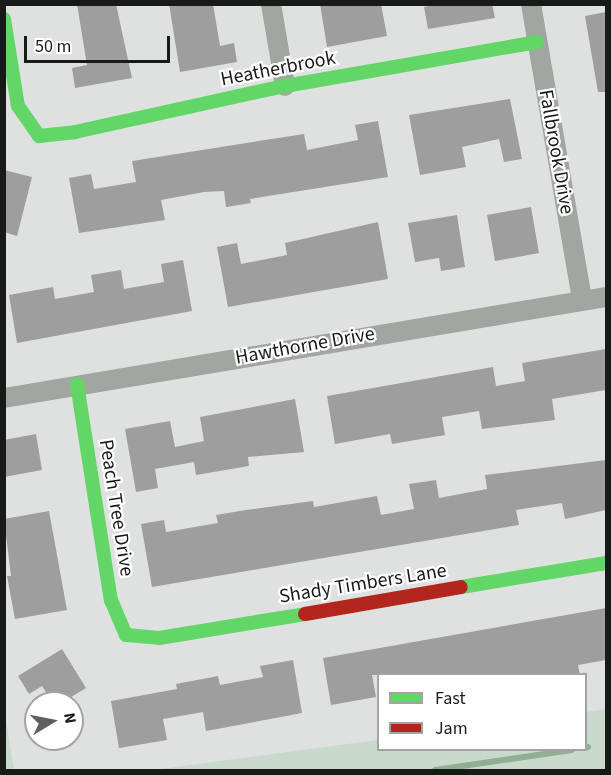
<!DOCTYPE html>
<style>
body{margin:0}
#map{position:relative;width:611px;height:775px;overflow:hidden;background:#dee1df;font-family:"Source Sans 3",sans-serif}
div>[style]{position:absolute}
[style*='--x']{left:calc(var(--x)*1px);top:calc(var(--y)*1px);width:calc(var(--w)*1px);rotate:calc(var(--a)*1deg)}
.green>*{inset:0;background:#c9d9cb}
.stream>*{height:6px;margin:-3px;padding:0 3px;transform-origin:3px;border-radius:3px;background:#92af96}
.building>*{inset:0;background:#9e9e9e}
.street>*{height:20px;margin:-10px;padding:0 10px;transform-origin:10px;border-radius:10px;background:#a1a6a1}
.fast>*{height:14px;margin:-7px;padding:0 7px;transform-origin:7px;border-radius:7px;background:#63d668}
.jam>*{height:14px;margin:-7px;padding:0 7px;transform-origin:7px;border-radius:7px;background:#b3261e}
span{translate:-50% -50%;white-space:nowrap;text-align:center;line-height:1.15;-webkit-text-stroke:4.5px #fff;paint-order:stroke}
.street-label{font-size:20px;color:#181a18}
.frame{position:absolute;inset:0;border:6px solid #181a18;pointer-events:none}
.legend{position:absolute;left:377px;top:673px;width:210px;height:78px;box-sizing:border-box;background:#fff;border:2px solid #a3a3a3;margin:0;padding:8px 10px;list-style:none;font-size:18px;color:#181a18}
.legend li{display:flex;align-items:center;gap:12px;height:30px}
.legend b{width:30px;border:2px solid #a3a3a3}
.north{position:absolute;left:24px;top:691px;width:60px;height:60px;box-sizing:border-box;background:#fff;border:2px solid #a3a3a3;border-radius:50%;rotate:80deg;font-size:16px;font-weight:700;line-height:24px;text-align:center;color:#181a18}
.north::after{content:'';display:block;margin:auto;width:21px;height:27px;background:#5d605e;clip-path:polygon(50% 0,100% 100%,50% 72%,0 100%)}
.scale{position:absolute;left:24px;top:36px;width:146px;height:27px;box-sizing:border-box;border:3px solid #181a18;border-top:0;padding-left:8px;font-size:18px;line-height:21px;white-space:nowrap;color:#181a18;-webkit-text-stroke:4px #fff;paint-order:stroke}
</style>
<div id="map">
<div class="green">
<i style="clip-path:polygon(606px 709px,606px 770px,153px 770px,378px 740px,378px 750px,586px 750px,586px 712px)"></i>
<i style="clip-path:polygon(5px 714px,14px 770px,5px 770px)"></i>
</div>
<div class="stream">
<i style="--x:586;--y:747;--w:2;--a:0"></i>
<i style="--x:435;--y:770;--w:138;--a:-8.3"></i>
</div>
<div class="building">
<i style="clip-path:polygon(77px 4px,116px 4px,132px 78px,75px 88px,72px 68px,87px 65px)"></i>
<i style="clip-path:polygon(169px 4px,213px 4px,220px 46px,234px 43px,237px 62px,180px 72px)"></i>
<i style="clip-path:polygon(320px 4px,381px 4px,387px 36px,327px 47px)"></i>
<i style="clip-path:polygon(438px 4px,492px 4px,495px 18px,428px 29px,424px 7px)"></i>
<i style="clip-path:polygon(606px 12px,606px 92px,598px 92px,585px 16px)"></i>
<i style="clip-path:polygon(510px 99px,522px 159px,504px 162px,499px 139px,462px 147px,466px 167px,420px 175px,409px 115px)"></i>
<i style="clip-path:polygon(378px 121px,388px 177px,250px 199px,251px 203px,226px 207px,224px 191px,204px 192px,161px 200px,165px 220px,79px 233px,69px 178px,91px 174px,94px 189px,136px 182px,132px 161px,304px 134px,307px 150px,358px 140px,355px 125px)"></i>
<i style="clip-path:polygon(4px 170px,32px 177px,17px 236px,4px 232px)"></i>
<i style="clip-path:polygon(531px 207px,539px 253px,495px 261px,487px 215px)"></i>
<i style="clip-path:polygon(457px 215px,465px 267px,441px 271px,439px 258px,415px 262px,408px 223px)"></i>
<i style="clip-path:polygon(378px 222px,388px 279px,228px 307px,217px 247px,237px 243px,241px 264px,287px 255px,285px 243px)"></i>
<i style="clip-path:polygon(183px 260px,192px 311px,17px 343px,9px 295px,53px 287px,55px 299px,94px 292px,91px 275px,121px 270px,124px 289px,164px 282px,161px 264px)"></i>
<i style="clip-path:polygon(606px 349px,606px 390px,552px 399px,555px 420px,482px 429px,479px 411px,442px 417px,445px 435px,392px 444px,390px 434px,335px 444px,327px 396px,493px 367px,496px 386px,525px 381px,522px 363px)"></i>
<i style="clip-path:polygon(295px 399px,304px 452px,248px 457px,249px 466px,196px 475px,194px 462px,155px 469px,158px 488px,136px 492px,125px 429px,170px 421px,175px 447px,204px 441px,200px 417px)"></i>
<i style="clip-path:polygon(36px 434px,42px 470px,4px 477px,4px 440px)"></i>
<i style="clip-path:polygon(606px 460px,606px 510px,565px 519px,562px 503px,516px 510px,519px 525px,152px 587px,141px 524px,164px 520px,166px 532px,218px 523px,216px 515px,246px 510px,313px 501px,314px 507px,377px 496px,381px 515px,414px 509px,409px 484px,436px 480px,439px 498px,487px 489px,485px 475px)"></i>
<i style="clip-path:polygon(49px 511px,67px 610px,15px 619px,7px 576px,11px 576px,4px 519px)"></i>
<i style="clip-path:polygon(606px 608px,606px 660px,578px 665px,580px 675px,372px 675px,376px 697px,331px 705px,323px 658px)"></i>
<i style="clip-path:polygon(62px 649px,86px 688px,61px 703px,53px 703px,42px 686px,29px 694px,18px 676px)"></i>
<i style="clip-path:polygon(293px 660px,302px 713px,206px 731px,203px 712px,163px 719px,167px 740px,119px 748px,111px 701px,177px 689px,176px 684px,218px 676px,220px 685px,263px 677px,260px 666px)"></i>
</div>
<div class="street">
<i style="--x:271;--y:4;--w:83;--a:80.3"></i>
<i style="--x:531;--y:4;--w:300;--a:80.2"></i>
<i style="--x:4;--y:398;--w:610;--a:-9.52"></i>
</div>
<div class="fast">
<i style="--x:4;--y:19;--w:88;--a:80.9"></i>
<i style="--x:18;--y:106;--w:37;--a:55"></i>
<i style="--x:39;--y:136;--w:36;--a:-6"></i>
<i style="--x:75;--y:132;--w:215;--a:-12.4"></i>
<i style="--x:285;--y:86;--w:256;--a:-9.9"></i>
<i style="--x:77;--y:384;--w:219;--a:81.1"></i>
<i style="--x:111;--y:600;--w:38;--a:67"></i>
<i style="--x:126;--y:635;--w:33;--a:5"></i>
<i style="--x:159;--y:638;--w:148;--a:-9.3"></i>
<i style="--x:461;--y:587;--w:147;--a:-9.4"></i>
</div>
<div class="jam">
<i style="--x:305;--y:614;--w:158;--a:-9.8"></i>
</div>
<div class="street-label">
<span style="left:278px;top:69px;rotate:-11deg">Heatherbrook</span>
<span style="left:556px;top:152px;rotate:80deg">Fallbrook Drive</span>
<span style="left:305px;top:346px;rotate:-10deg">Hawthorne Drive</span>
<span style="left:116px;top:508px;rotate:81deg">Peach Tree Drive</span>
<span style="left:363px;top:584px;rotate:-9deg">Shady Timbers Lane</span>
</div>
<div class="frame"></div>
<ul class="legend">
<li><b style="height:8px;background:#63d668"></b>Fast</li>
<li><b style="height:8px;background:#b3261e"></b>Jam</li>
</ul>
<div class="north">N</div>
<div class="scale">50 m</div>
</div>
